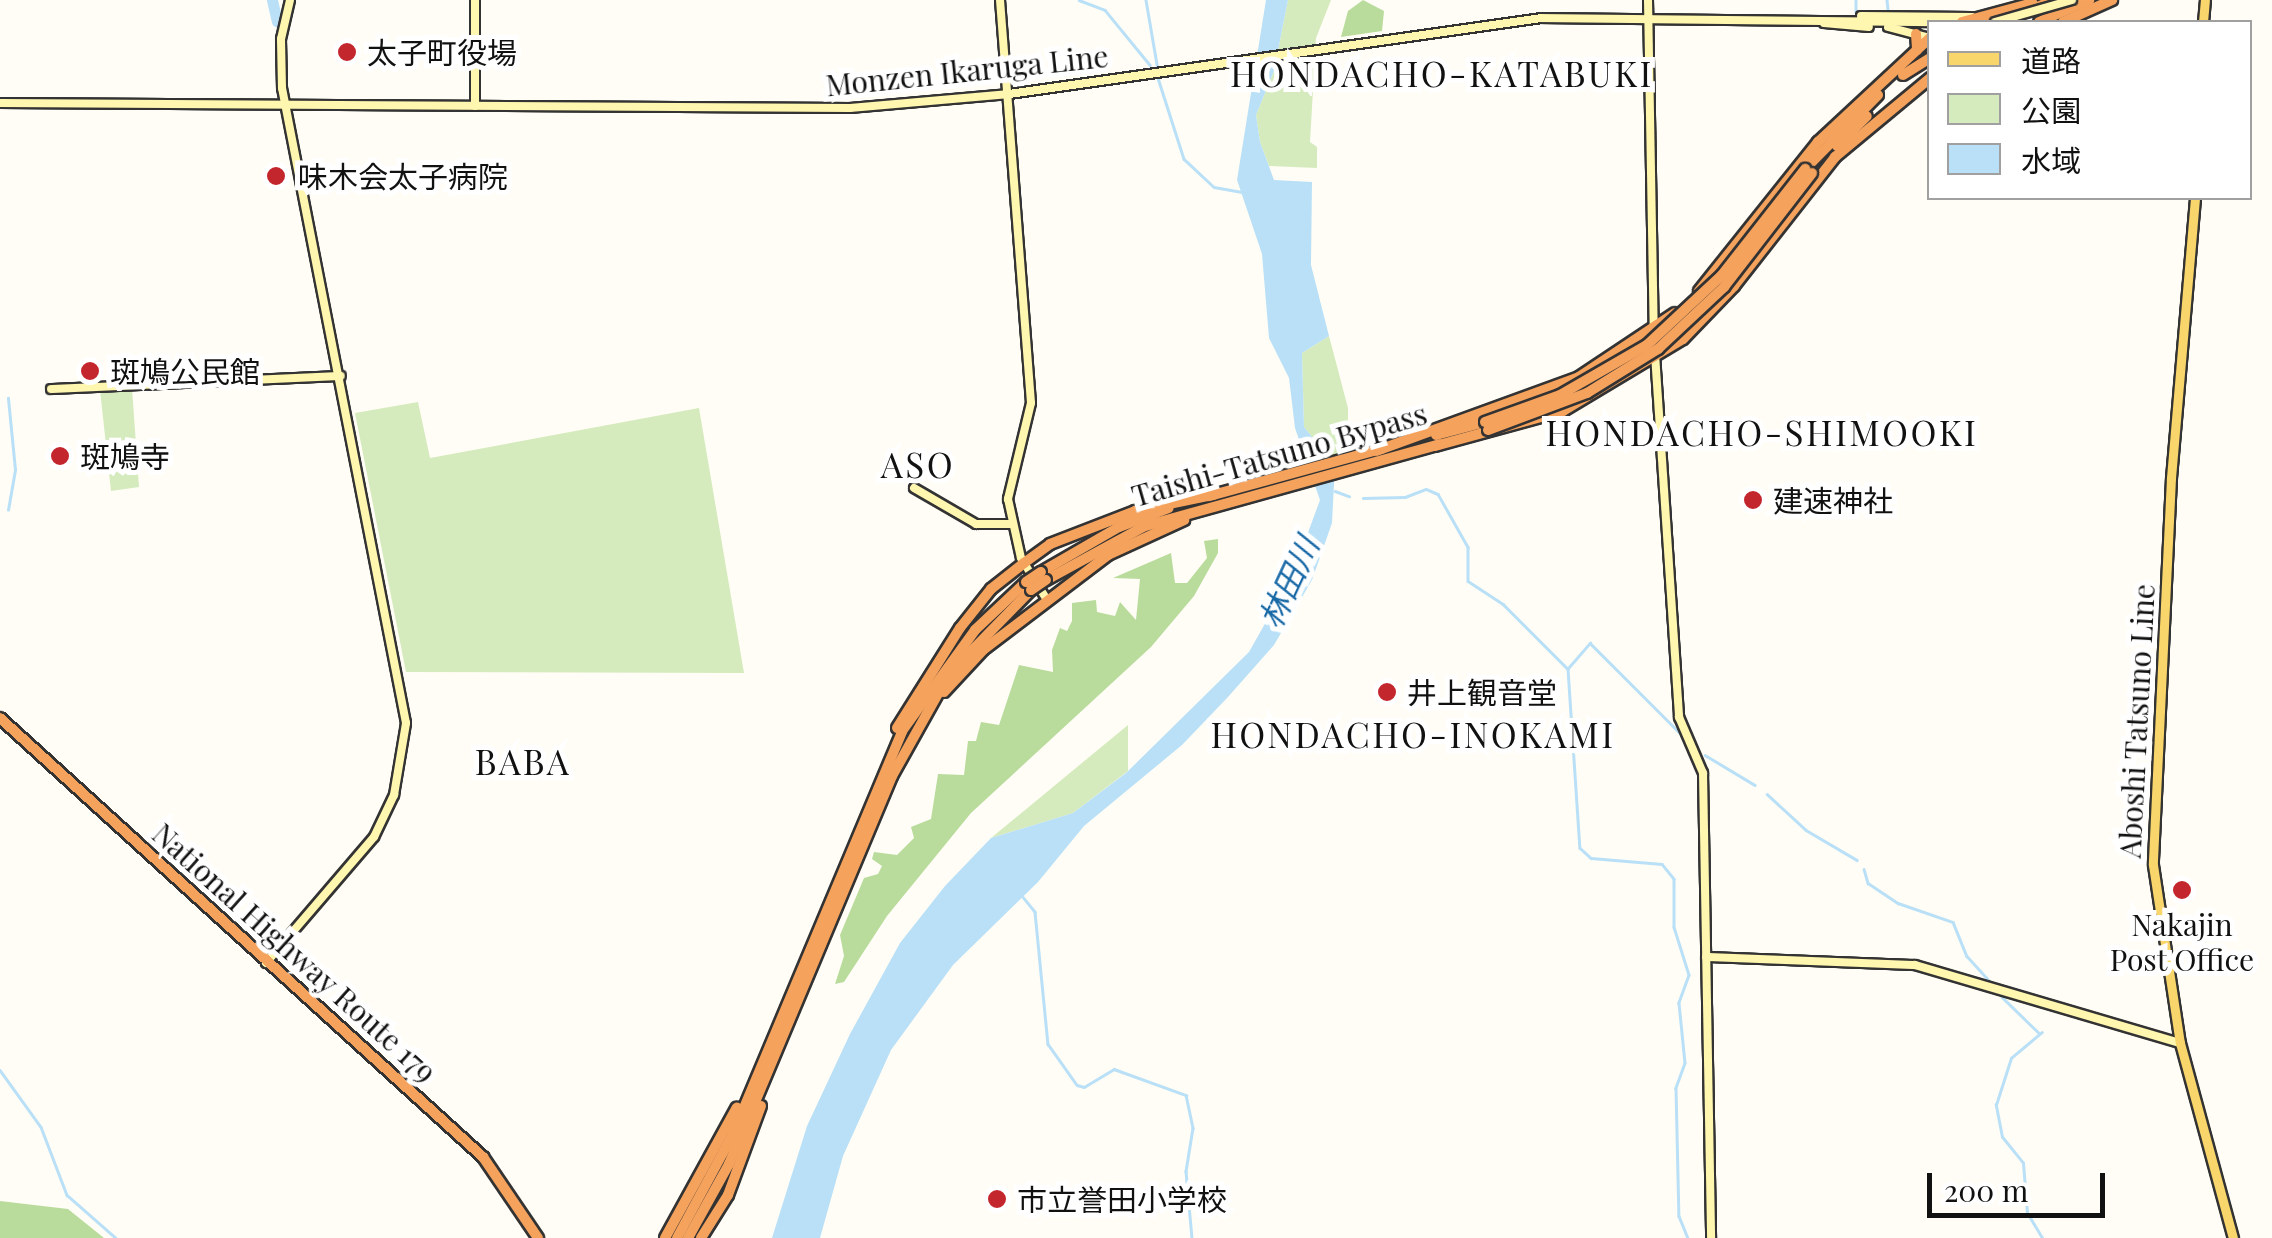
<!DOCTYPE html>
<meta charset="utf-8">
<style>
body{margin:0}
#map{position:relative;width:2272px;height:1238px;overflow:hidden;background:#fffdf5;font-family:"Playfair Display","Noto Sans JP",serif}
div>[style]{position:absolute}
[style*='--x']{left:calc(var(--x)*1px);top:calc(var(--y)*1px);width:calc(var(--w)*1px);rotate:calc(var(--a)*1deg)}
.green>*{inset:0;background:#d5ebbd}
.forest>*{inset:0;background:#b9dc9c}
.water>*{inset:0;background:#b9e0f7}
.stream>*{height:2.5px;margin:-1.25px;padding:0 1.25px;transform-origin:1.25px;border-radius:1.25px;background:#b9e0f7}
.river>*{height:11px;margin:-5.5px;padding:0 5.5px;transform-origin:5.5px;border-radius:5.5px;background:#b9e0f7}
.roads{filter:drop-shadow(2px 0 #333) drop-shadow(-2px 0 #333) drop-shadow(0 2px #333) drop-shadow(0 -2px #333)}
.secondary>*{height:8px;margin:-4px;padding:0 4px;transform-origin:4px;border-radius:4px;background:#fff6b0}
.primary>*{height:9px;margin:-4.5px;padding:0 4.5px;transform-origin:4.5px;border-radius:4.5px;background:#f9d66b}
.highway>*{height:10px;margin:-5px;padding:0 5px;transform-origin:5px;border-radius:5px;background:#f5a25d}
.bridges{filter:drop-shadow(2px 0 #333) drop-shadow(-2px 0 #333) drop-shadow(0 2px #333) drop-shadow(0 -2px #333)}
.secondary-bridge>*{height:8px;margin:-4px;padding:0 4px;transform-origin:4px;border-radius:4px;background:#fff6b0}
.highway-bridge>*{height:10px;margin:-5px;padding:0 5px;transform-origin:5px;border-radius:5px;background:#f5a25d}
.dots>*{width:28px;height:28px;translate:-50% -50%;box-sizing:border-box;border:5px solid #fff;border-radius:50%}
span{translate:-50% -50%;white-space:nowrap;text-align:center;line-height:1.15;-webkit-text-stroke:10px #fff;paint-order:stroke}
.poi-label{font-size:30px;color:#111}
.left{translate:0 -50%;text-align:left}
.street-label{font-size:30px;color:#111}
.water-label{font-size:32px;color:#1768a6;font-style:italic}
.quarter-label{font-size:35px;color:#111;letter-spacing:2.5px}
.legend{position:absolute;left:1927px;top:20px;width:325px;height:180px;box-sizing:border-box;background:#fff;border:2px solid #a0a0a0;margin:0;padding:12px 18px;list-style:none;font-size:30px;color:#111}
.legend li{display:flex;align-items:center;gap:20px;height:50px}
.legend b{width:50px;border:2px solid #a0a0a0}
.scale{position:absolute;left:1927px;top:1173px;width:178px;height:45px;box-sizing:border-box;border:5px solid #111;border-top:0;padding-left:12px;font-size:30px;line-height:35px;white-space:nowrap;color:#111;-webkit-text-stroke:8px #fff;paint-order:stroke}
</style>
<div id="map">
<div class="green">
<i style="clip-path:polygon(1288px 0,1331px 0,1316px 38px,1310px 142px,1317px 147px,1317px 168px,1269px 166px,1260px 142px,1256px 115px,1274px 71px)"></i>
<i style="clip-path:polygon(1329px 336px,1348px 408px,1348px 462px,1335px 465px,1304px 427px,1302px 353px)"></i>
<i style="clip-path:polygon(132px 388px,139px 487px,111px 491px,100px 390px)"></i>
<i style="clip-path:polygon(418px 402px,430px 458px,699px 408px,744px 673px,406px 672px,355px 413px)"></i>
<i style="clip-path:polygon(1128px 725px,1128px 771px,1073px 813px,991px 838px)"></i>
</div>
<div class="forest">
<i style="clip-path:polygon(1363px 0,1384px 11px,1382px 31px,1341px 37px,1348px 11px)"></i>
<i style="clip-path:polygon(1218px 539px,1218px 553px,1194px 596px,1151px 647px,971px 813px,887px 916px,844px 982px,835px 984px,844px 956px,840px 935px,864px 878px,878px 874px,882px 866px,872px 859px,874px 852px,897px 855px,914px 838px,911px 827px,931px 819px,938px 774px,964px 775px,968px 741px,976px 741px,981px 722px,999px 725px,1019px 665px,1053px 672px,1052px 650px,1060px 628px,1067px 631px,1072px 621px,1072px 603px,1096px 600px,1097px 612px,1115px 616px,1120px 602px,1136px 620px,1140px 579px,1113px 578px,1171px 553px,1175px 583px,1187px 583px,1207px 558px,1204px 541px)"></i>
<i style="clip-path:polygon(0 1201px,68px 1209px,104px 1238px,0 1238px)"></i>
</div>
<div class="water">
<i style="clip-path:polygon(1266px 0,1288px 0,1274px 71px,1256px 115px,1260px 142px,1274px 180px,1312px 182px,1311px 265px,1329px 336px,1302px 353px,1304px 427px,1335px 465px,1332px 523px,1312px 580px,1274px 645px,1228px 697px,1182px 745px,1084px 826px,1038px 882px,953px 965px,891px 1050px,843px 1156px,820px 1238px,772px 1238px,807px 1126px,850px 1034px,900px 943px,945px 886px,991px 838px,1073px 813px,1126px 773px,1249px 652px,1292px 576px,1320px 500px,1295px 428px,1289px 378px,1269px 338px,1262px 254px,1237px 180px)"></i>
</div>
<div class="stream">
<i style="--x:1079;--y:0;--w:28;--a:21"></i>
<i style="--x:1105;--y:10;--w:71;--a:50.7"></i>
<i style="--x:1146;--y:0;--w:71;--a:80.3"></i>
<i style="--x:1856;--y:0;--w:12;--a:90"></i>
<i style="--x:1887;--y:0;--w:10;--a:84"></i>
<i style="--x:1158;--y:78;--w:85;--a:72.2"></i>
<i style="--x:1184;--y:159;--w:41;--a:43"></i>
<i style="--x:1214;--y:187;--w:28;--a:10"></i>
<i style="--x:1335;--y:491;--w:15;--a:20"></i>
<i style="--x:1363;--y:498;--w:42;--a:-1.4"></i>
<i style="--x:1405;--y:497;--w:22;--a:-21"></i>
<i style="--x:1426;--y:489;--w:13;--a:23"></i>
<i style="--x:1438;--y:494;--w:61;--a:60.5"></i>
<i style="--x:1468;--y:547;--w:34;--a:90"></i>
<i style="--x:1468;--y:581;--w:42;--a:33.3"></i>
<i style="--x:1503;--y:604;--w:92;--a:45"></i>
<i style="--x:1568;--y:669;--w:179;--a:86.2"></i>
<i style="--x:1580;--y:848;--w:15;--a:42"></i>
<i style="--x:1591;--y:858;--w:71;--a:4.8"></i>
<i style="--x:1662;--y:864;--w:19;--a:51"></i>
<i style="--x:1674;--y:879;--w:48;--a:90"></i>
<i style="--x:1674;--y:927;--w:50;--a:72.6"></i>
<i style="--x:1689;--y:975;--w:30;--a:110"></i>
<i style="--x:1679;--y:1003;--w:60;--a:84.3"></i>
<i style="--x:1685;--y:1063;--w:27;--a:110"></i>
<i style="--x:1676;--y:1088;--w:128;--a:88.7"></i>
<i style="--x:1679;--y:1216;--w:24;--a:68"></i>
<i style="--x:8;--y:510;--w:41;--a:-80.1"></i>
<i style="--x:15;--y:470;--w:72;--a:-95.6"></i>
<i style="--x:1569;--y:667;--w:32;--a:-49"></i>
<i style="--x:1590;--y:643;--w:134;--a:45"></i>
<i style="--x:1705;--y:755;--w:58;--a:31"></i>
<i style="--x:1767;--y:794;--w:53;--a:42.7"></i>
<i style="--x:1806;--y:830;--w:59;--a:30.5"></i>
<i style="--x:1864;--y:869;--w:15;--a:74"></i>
<i style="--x:1868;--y:883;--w:36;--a:34"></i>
<i style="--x:1898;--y:903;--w:58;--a:19.1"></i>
<i style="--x:1953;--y:922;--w:37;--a:68"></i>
<i style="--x:1967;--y:956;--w:36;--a:48"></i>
<i style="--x:1023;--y:897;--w:19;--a:51"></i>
<i style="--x:1035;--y:912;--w:133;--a:84.4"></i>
<i style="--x:1048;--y:1044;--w:50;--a:54.7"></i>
<i style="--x:1077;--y:1085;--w:7;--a:16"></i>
<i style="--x:1084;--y:1087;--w:35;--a:-31"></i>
<i style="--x:1114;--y:1069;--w:77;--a:19.9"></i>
<i style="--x:1186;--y:1095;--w:34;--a:78"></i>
<i style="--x:1193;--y:1128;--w:44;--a:99.2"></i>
<i style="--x:1186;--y:1171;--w:67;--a:84.9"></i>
<i style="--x:2002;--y:997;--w:52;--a:44.2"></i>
<i style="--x:0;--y:1070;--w:70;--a:54.3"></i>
<i style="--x:41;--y:1127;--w:73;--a:69.1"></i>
<i style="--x:67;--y:1195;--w:65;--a:41.3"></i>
<i style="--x:2042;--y:1238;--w:29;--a:-121"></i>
<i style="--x:2027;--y:1213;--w:50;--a:-94.6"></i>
<i style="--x:2023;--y:1163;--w:33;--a:-129"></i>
<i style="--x:2002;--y:1137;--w:33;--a:-101"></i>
<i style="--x:1996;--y:1105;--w:49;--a:-72.3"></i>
<i style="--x:2011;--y:1058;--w:40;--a:-40"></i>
</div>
<div class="river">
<i style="--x:272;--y:0;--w:22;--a:77"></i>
</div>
<div class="roads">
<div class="secondary">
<i style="--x:475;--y:0;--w:106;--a:90"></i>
<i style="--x:1000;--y:0;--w:404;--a:85.6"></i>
<i style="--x:1031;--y:403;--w:99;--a:103.5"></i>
<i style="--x:1008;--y:499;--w:60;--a:77.6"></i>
<i style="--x:1021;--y:558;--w:49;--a:58.2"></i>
<i style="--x:1648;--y:0;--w:330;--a:89"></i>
<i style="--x:1861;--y:16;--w:111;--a:0.5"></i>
<i style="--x:1824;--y:23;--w:45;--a:5.1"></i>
<i style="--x:1888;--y:27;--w:43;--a:14.7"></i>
<i style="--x:0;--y:103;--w:850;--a:0.34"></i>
<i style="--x:850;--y:108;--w:160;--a:-5"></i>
<i style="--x:1009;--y:94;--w:538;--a:-8.12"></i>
<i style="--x:1542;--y:18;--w:392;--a:0.6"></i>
<i style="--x:1655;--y:354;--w:364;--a:86.2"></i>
<i style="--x:1679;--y:717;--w:61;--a:66.8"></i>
<i style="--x:1703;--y:773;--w:465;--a:89"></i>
<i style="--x:51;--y:389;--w:290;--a:-2.6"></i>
<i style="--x:914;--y:488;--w:72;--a:30.1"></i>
<i style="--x:976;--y:524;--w:34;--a:0"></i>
<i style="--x:1706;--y:957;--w:209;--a:2.2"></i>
<i style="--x:1915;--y:965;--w:276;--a:16.4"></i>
<i style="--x:266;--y:963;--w:166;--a:-49.4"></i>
<i style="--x:374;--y:837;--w:47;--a:-64.5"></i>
<i style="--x:394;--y:795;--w:73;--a:-80.5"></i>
<i style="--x:406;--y:723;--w:647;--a:-101.05"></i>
<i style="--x:282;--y:88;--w:49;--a:-91.2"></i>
<i style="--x:281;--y:39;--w:40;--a:-77"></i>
</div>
<div class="primary">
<i style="--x:2203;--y:22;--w:22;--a:-85"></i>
<i style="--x:2195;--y:198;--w:281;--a:94.9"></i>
<i style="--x:2171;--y:478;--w:387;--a:92.7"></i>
<i style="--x:2153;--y:865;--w:180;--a:81.4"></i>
<i style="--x:2180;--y:1043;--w:202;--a:74.8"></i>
</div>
<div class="highway">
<i style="--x:2033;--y:9;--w:22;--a:-24"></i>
<i style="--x:1962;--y:22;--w:73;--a:-15"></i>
<i style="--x:2039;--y:22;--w:55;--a:-23.7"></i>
<i style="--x:2063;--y:22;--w:54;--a:-24.2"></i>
<i style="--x:1916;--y:34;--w:16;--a:86"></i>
<i style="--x:1903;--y:75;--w:32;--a:-32"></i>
<i style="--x:1837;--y:146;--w:42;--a:-45"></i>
<i style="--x:1805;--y:169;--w:104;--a:-45.4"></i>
<i style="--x:1699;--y:291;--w:191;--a:-51.4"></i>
<i style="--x:1818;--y:142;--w:153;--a:-42.9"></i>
<i style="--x:1436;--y:435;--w:51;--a:-14.9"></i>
<i style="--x:1435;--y:446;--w:133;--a:-15.3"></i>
<i style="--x:1563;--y:411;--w:140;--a:-31"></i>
<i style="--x:1683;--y:339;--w:74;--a:-46.1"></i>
<i style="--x:1734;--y:286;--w:164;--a:-51.9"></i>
<i style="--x:1835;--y:157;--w:124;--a:-39.7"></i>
<i style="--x:1376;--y:451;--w:216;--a:-20"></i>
<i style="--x:1579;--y:377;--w:115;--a:-33.7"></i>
<i style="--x:1209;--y:496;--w:178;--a:-15.3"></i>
<i style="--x:1041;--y:572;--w:90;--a:-30"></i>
<i style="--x:1119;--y:527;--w:53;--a:-20.8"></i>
<i style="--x:1046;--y:580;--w:113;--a:-28.6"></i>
<i style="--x:1145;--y:526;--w:306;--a:-15.5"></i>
<i style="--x:944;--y:692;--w:57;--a:-47.1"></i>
<i style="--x:983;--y:650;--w:157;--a:-37.2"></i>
<i style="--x:1108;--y:555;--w:84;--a:-24.7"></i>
<i style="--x:0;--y:718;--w:653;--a:42.27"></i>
<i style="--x:483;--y:1157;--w:98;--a:55.8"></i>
<i style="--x:897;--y:728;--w:118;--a:-57.8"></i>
<i style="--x:960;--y:628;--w:50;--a:-51.5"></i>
<i style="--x:991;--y:589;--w:42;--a:-38.2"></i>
<i style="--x:1024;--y:563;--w:32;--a:-36"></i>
<i style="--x:1050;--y:544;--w:91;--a:-21.2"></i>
<i style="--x:1135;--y:511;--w:80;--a:-11.6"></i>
<i style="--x:665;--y:1238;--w:149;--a:-61.2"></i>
<i style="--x:677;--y:1238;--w:118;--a:-61.7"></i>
<i style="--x:733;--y:1134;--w:437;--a:-67.2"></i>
<i style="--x:902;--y:731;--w:125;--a:-54.1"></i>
<i style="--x:975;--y:630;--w:70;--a:-43.3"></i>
<i style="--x:688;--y:1238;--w:85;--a:-61"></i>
<i style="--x:729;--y:1164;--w:421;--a:-67.2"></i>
<i style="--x:892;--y:776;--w:117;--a:-60.8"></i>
<i style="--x:949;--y:674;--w:117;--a:-45.7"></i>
<i style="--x:701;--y:1238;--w:51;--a:-57.9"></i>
<i style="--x:728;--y:1195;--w:95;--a:-69.7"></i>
</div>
</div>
<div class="bridges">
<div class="secondary-bridge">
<i style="--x:1995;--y:22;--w:80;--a:-15.9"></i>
</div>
<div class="highway-bridge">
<i style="--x:1485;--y:422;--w:80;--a:-19.8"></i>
<i style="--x:1560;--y:395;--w:100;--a:-29.9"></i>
<i style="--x:1647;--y:345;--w:103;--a:-43"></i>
<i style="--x:1722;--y:275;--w:135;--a:-51.9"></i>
<i style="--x:1488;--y:430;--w:106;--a:-20.5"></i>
<i style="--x:1587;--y:393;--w:84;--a:-31.8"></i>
<i style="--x:1658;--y:349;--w:91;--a:-43.2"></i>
<i style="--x:1724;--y:287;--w:144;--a:-52.3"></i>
<i style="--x:1026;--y:582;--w:18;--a:-34"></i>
<i style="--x:1031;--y:590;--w:18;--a:-34"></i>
</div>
</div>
<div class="dots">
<i style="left:347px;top:52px;background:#c4262e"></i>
<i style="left:276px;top:176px;background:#c4262e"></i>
<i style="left:90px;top:371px;background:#c4262e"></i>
<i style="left:60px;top:456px;background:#c4262e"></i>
<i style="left:1753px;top:500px;background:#c4262e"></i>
<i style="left:1387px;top:692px;background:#c4262e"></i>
<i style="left:2182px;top:890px;background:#c4262e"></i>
<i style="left:997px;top:1199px;background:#c4262e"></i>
</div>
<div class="poi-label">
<span class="left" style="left:367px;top:52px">太子町役場</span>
<span class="left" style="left:298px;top:176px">味木会太子病院</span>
<span class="left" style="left:110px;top:371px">斑鳩公民館</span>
<span class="left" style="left:80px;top:456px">斑鳩寺</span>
<span class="left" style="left:1773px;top:500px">建速神社</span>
<span class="left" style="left:1407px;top:692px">井上観音堂</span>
<span style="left:2182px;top:941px">Nakajin<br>Post Office</span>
<span class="left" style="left:1017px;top:1199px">市立誉田小学校</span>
</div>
<div class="street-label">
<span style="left:967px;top:70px;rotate:-6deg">Monzen Ikaruga Line</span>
<span style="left:1279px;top:454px;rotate:-16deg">Taishi-Tatsuno Bypass</span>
<span style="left:2136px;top:721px;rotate:-87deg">Aboshi Tatsuno Line</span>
<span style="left:295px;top:952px;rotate:42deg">National Highway Route 179</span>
</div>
<div class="water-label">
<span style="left:1288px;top:582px;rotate:-65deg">林田川</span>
</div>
<div class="quarter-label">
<span style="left:1442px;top:73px">HONDACHO-KATABUKI</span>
<span style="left:1762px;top:432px">HONDACHO-SHIMOOKI</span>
<span style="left:918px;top:464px">ASO</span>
<span style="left:1413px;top:734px">HONDACHO-INOKAMI</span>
<span style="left:523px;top:761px">BABA</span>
</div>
<ul class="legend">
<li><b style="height:12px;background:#f9d66b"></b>道路</li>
<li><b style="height:28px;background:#d5ebbd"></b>公園</li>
<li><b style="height:28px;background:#b9e0f7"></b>水域</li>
</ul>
<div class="scale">200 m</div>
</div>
